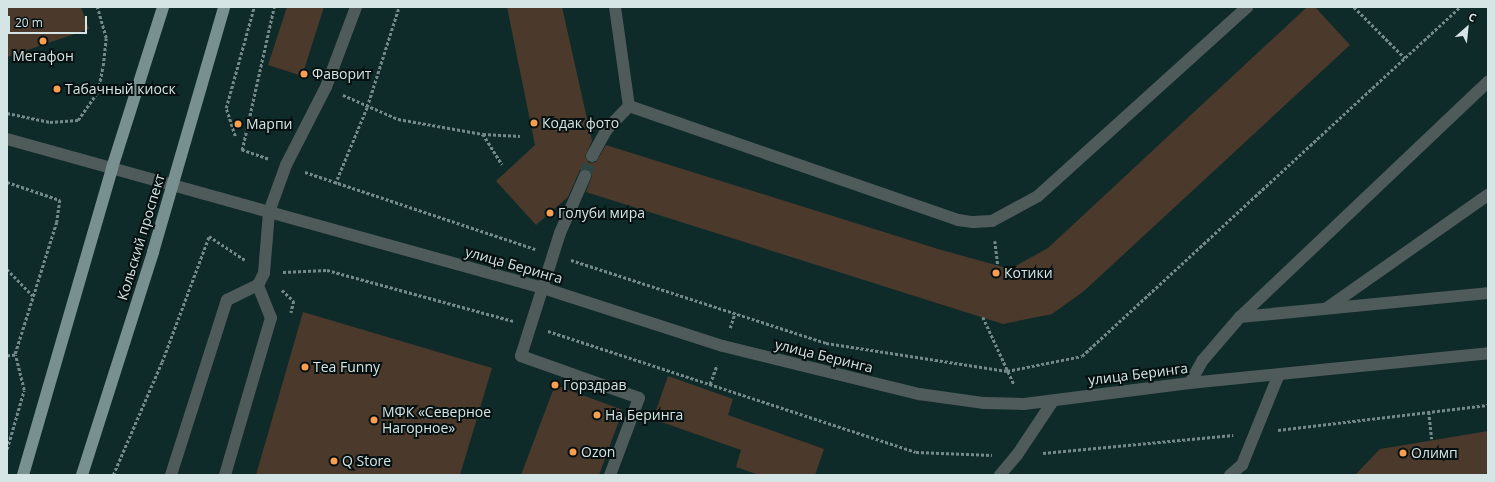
<!DOCTYPE html>
<meta charset="utf-8">
<style>
body{margin:0}
#map{position:relative;width:1495px;height:482px;overflow:hidden;background:#0e2a29;font-family:"Open Sans",sans-serif}
div>[style]{position:absolute}
[style*='--x']{left:calc(var(--x)*1px);top:calc(var(--y)*1px);width:calc(var(--w)*1px);rotate:calc(var(--a)*1deg)}
.building>*{inset:0;background:#4b3a2c}
.minor-tunnel>*{height:12px;margin-top:-6px;transform-origin:0;background:repeating-linear-gradient(90deg,#2c4645 0 12px,transparent 0 18px)}
.path>*{height:2.5px;margin-top:-1.25px;transform-origin:0;background:repeating-linear-gradient(90deg,#748989 0 3px,transparent 0 5px)}
.minor>*{height:12px;margin:-6px;padding:0 6px;transform-origin:6px;border-radius:6px;background:#4f5b5b}
.major>*{height:12px;margin:-6px;padding:0 6px;transform-origin:6px;border-radius:6px;background:#789190}
.dots>*{width:11px;height:11px;translate:-50% -50%;box-sizing:border-box;border:2px solid #061010;border-radius:50%}
span{translate:-50% -50%;white-space:nowrap;text-align:center;line-height:1.15;-webkit-text-stroke:4px #061010;paint-order:stroke}
.poi-label{font-size:14px;color:#d5e4e4}
.left{translate:0 -50%;text-align:left}
.street-label{font-size:14px;color:#d5e4e4}
.frame{position:absolute;inset:0;border:8px solid #d5e4e4;pointer-events:none}
.north{position:absolute;left:1447px;top:8px;width:40px;height:40px;-webkit-text-stroke:3px #061010;paint-order:stroke;rotate:27deg;font-size:11px;font-weight:700;line-height:16px;text-align:center;color:#d5e4e4}
.north::after{content:'';display:block;margin:auto;width:14px;height:18px;background:#d5e4e4;clip-path:polygon(50% 0,100% 100%,50% 72%,0 100%)}
.scale{position:absolute;left:8px;top:16px;width:79px;height:18px;box-sizing:border-box;border:2px solid #d5e4e4;border-top:0;padding-left:5px;font-size:12px;line-height:14px;white-space:nowrap;color:#d5e4e4;-webkit-text-stroke:3px #061010;paint-order:stroke}
</style>
<div id="map">
<div class="building">
<i style="clip-path:polygon(7px 7px,81px 7px,89px 29px,7px 57px)"></i>
<i style="clip-path:polygon(287px 7px,324px 7px,302px 76px,268px 65px)"></i>
<i style="clip-path:polygon(507px 7px,562px 7px,592px 141px,585px 156px,589px 163px,596px 162px,606px 145px,938px 249px,1010px 269px,1048px 248px,1307px 7px,1315px 7px,1350px 45px,1084px 291px,1052px 314px,1003px 324px,586px 192px,592px 176px,588px 169px,580px 170px,568px 197px,536px 225px,496px 181px,535px 145px)"></i>
<i style="clip-path:polygon(303px 312px,492px 368px,460px 475px,256px 475px)"></i>
<i style="clip-path:polygon(668px 376px,733px 399px,728px 415px,824px 449px,815px 475px,759px 475px,736px 467px,741px 450px,653px 419px)"></i>
<i style="clip-path:polygon(555px 385px,623px 410px,599px 475px,521px 475px)"></i>
<i style="clip-path:polygon(1488px 431px,1488px 475px,1355px 475px,1380px 449px)"></i>
</div>
<div class="minor-tunnel">
<i style="--x:585;--y:176;--w:21;--a:-71"></i>
</div>
<div class="path">
<i style="--x:1354;--y:7;--w:72;--a:45"></i>
<i style="--x:343;--y:95;--w:60;--a:23.6"></i>
<i style="--x:398;--y:119;--w:86;--a:10"></i>
<i style="--x:483;--y:134;--w:37;--a:3"></i>
<i style="--x:7;--y:113;--w:44;--a:11.8"></i>
<i style="--x:50;--y:122;--w:28;--a:-4"></i>
<i style="--x:78;--y:120;--w:35;--a:-55"></i>
<i style="--x:98;--y:91;--w:25;--a:-79"></i>
<i style="--x:103;--y:66;--w:28;--a:-84"></i>
<i style="--x:106;--y:38;--w:32;--a:-106"></i>
<i style="--x:483;--y:134;--w:36;--a:58"></i>
<i style="--x:235;--y:136;--w:29;--a:-108"></i>
<i style="--x:226;--y:108;--w:105;--a:-74.5"></i>
<i style="--x:268;--y:159;--w:28;--a:-161"></i>
<i style="--x:242;--y:150;--w:147;--a:-77.4"></i>
<i style="--x:305;--y:172;--w:243;--a:18.5"></i>
<i style="--x:7;--y:182;--w:56;--a:18.8"></i>
<i style="--x:60;--y:200;--w:22;--a:98"></i>
<i style="--x:57;--y:222;--w:139;--a:107.5"></i>
<i style="--x:15;--y:355;--w:8;--a:173"></i>
<i style="--x:335;--y:184;--w:83;--a:-67.4"></i>
<i style="--x:367;--y:107;--w:105;--a:-72.3"></i>
<i style="--x:995;--y:241;--w:25;--a:83"></i>
<i style="--x:571;--y:260;--w:268;--a:18"></i>
<i style="--x:826;--y:343;--w:183;--a:8.8"></i>
<i style="--x:1007;--y:371;--w:76;--a:-11.3"></i>
<i style="--x:1082;--y:356;--w:514;--a:-42.72"></i>
<i style="--x:7;--y:269;--w:37;--a:46"></i>
<i style="--x:283;--y:272;--w:44;--a:-2.6"></i>
<i style="--x:327;--y:270;--w:193;--a:15.3"></i>
<i style="--x:282;--y:290;--w:16;--a:43"></i>
<i style="--x:294;--y:301;--w:12;--a:104"></i>
<i style="--x:983;--y:317;--w:74;--a:65.2"></i>
<i style="--x:730;--y:328;--w:16;--a:-72"></i>
<i style="--x:548;--y:331;--w:387;--a:18.2"></i>
<i style="--x:916;--y:452;--w:76;--a:2.3"></i>
<i style="--x:710;--y:384;--w:20;--a:-70"></i>
<i style="--x:1429;--y:412;--w:27;--a:84"></i>
<i style="--x:1278;--y:430;--w:211;--a:-6.8"></i>
<i style="--x:7;--y:449;--w:61;--a:-73.9"></i>
<i style="--x:24;--y:390;--w:36;--a:-104"></i>
<i style="--x:1043;--y:453;--w:191;--a:-5.4"></i>
<i style="--x:113;--y:475;--w:123;--a:-66.6"></i>
<i style="--x:162;--y:362;--w:134;--a:-69.5"></i>
<i style="--x:209;--y:236;--w:43;--a:33.7"></i>
</div>
<div class="minor">
<i style="--x:615;--y:7;--w:100;--a:82"></i>
<i style="--x:629;--y:106;--w:348;--a:19.1"></i>
<i style="--x:958;--y:220;--w:15;--a:8"></i>
<i style="--x:973;--y:222;--w:19;--a:-3"></i>
<i style="--x:992;--y:221;--w:52;--a:-28.5"></i>
<i style="--x:1038;--y:196;--w:282;--a:-42.1"></i>
<i style="--x:7;--y:139;--w:556;--a:15.54"></i>
<i style="--x:543;--y:288;--w:189;--a:17.9"></i>
<i style="--x:723;--y:346;--w:202;--a:13.8"></i>
<i style="--x:919;--y:394;--w:66;--a:7.9"></i>
<i style="--x:984;--y:403;--w:40;--a:1.4"></i>
<i style="--x:1024;--y:404;--w:167;--a:-7.2"></i>
<i style="--x:1190;--y:383;--w:300;--a:-5.7"></i>
<i style="--x:592;--y:156;--w:31;--a:-61"></i>
<i style="--x:607;--y:129;--w:32;--a:-46"></i>
<i style="--x:585;--y:176;--w:62;--a:113.7"></i>
<i style="--x:560;--y:233;--w:129;--a:107.6"></i>
<i style="--x:521;--y:356;--w:125;--a:19.6"></i>
<i style="--x:639;--y:398;--w:82;--a:110.6"></i>
<i style="--x:1327;--y:308;--w:197;--a:-35.1"></i>
<i style="--x:1240;--y:317;--w:342;--a:-43.5"></i>
<i style="--x:1190;--y:383;--w:26;--a:-61"></i>
<i style="--x:1203;--y:360;--w:57;--a:-49.3"></i>
<i style="--x:1240;--y:317;--w:249;--a:-5.5"></i>
<i style="--x:171;--y:475;--w:184;--a:-72.3"></i>
<i style="--x:227;--y:300;--w:34;--a:-26"></i>
<i style="--x:258;--y:285;--w:13;--a:-63"></i>
<i style="--x:264;--y:273;--w:61;--a:-85.3"></i>
<i style="--x:269;--y:212;--w:50;--a:-70.1"></i>
<i style="--x:286;--y:165;--w:88;--a:-62.9"></i>
<i style="--x:326;--y:87;--w:85;--a:-69.4"></i>
<i style="--x:225;--y:475;--w:164;--a:-73.7"></i>
<i style="--x:271;--y:318;--w:35;--a:-112"></i>
<i style="--x:1000;--y:475;--w:26;--a:-50"></i>
<i style="--x:1017;--y:455;--w:65;--a:-56.3"></i>
<i style="--x:1230;--y:475;--w:16;--a:-40"></i>
<i style="--x:1242;--y:465;--w:98;--a:-67.9"></i>
</div>
<div class="major">
<i style="--x:23;--y:475;--w:320;--a:-73.8"></i>
<i style="--x:112;--y:168;--w:169;--a:-72.4"></i>
<i style="--x:82;--y:475;--w:234;--a:-72.3"></i>
<i style="--x:153;--y:252;--w:255;--a:-73.8"></i>
</div>
<div class="dots">
<i style="left:43px;top:41px;background:#fa9f4f"></i>
<i style="left:304px;top:74px;background:#fa9f4f"></i>
<i style="left:57px;top:89px;background:#fa9f4f"></i>
<i style="left:534px;top:123px;background:#fa9f4f"></i>
<i style="left:238px;top:124px;background:#fa9f4f"></i>
<i style="left:550px;top:213px;background:#fa9f4f"></i>
<i style="left:996px;top:273px;background:#fa9f4f"></i>
<i style="left:305px;top:367px;background:#fa9f4f"></i>
<i style="left:555px;top:385px;background:#fa9f4f"></i>
<i style="left:597px;top:415px;background:#fa9f4f"></i>
<i style="left:374px;top:420px;background:#fa9f4f"></i>
<i style="left:573px;top:452px;background:#fa9f4f"></i>
<i style="left:1403px;top:453px;background:#fa9f4f"></i>
<i style="left:334px;top:461px;background:#fa9f4f"></i>
</div>
<div class="poi-label">
<span style="left:43px;top:56px">Мегафон</span>
<span class="left" style="left:312px;top:74px">Фаворит</span>
<span class="left" style="left:65px;top:89px">Табачный киоск</span>
<span class="left" style="left:542px;top:123px">Кодак фото</span>
<span class="left" style="left:246px;top:124px">Марпи</span>
<span class="left" style="left:558px;top:213px">Голуби мира</span>
<span class="left" style="left:1004px;top:273px">Котики</span>
<span class="left" style="left:313px;top:367px">Tea Funny</span>
<span class="left" style="left:563px;top:385px">Горздрав</span>
<span class="left" style="left:382px;top:420px">МФК «Северное<br>Нагорное»</span>
<span class="left" style="left:605px;top:415px">На Беринга</span>
<span class="left" style="left:581px;top:452px">Ozon</span>
<span class="left" style="left:1411px;top:453px">Олимп</span>
<span class="left" style="left:342px;top:461px">Q Store</span>
</div>
<div class="street-label">
<span style="left:141px;top:237px;rotate:-73deg">Кольский проспект</span>
<span style="left:514px;top:265px;rotate:16deg">улица Беринга</span>
<span style="left:824px;top:356px;rotate:14deg">улица Беринга</span>
<span style="left:1138px;top:374px;rotate:-7deg">улица Беринга</span>
</div>
<div class="frame"></div>
<div class="north">С</div>
<div class="scale">20 m</div>
</div>
